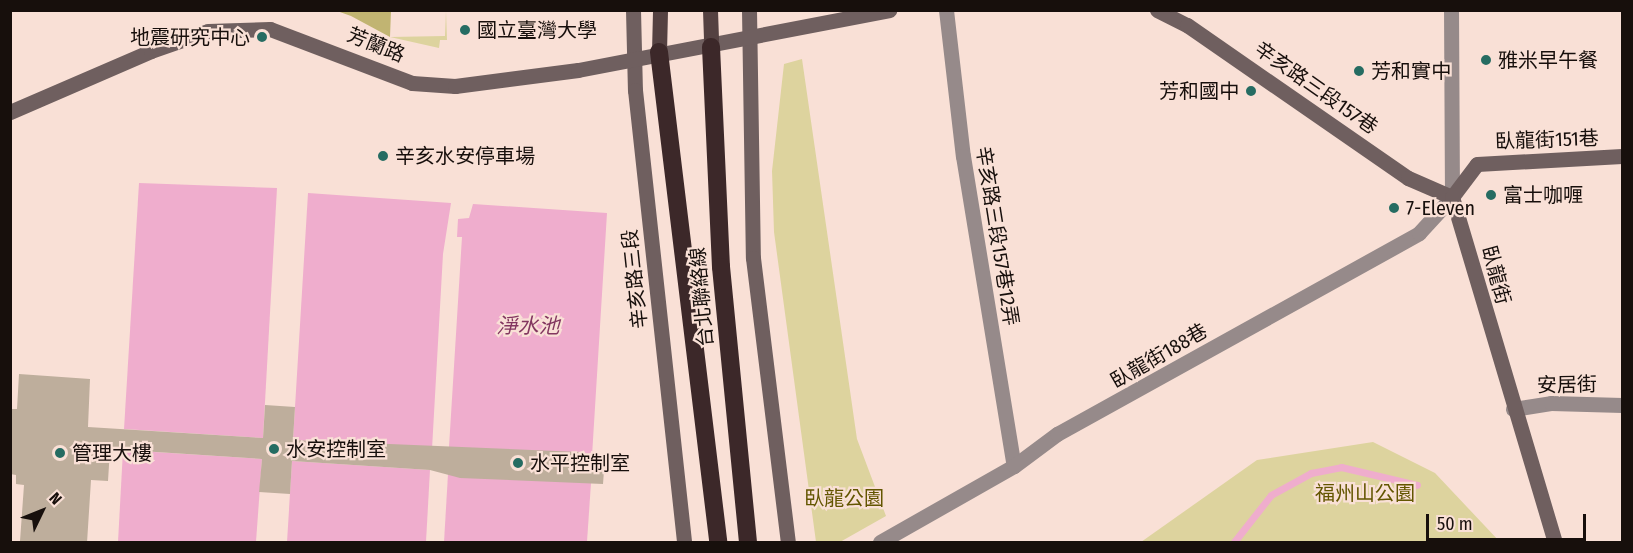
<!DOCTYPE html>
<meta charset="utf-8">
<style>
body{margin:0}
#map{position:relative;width:1633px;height:553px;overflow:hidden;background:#f9e0d6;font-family:"Fira Sans Condensed","Noto Sans TC",sans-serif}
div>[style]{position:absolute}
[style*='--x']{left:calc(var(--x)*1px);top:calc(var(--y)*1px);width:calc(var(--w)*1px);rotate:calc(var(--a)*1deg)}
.green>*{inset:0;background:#ddd39e}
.forest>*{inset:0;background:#c1b472}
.water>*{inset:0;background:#efadcd}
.stream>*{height:7px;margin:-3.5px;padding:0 3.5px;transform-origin:3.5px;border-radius:3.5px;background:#efadcd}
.building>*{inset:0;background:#beae9c}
.street>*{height:15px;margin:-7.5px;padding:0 7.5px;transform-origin:7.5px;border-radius:7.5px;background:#968a8a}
.secondary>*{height:15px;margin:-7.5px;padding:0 7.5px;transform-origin:7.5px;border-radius:7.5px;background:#6f5f5f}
.primary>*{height:15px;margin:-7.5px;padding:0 7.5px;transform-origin:7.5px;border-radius:7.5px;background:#544141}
.highway>*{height:18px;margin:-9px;padding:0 9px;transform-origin:9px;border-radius:9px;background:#3c2829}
.dots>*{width:16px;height:16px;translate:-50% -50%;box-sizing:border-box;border:3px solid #f9e0d6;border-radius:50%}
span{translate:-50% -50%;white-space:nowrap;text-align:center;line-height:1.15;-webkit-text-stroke:4.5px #f9e0d6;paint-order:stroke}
.poi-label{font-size:20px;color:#170f0c}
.left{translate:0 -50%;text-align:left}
.right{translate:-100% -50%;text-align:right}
.street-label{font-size:20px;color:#170f0c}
.park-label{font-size:20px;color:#635600}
.water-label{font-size:21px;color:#833660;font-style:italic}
.frame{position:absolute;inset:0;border:12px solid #170f0c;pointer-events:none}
.north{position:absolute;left:12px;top:481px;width:60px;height:60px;-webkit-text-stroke:4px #f9e0d6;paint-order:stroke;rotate:47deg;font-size:16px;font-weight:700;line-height:24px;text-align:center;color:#170f0c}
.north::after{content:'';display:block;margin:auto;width:21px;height:27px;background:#170f0c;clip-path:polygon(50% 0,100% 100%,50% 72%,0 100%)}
.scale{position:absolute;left:1426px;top:514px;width:160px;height:27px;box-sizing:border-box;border:3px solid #170f0c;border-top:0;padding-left:8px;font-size:18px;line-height:21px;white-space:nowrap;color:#170f0c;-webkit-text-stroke:4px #f9e0d6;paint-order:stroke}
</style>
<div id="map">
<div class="green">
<i style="clip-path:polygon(446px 11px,447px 40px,440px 40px,439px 48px,390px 37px,445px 36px)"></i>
<i style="clip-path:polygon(802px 59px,857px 439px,886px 516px,840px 542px,816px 542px,774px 232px,772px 171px,784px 64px)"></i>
<i style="clip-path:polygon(1373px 442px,1435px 473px,1500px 542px,1141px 542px,1257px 460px)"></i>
</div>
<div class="forest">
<i style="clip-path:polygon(337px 11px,391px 11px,390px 37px,351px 16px)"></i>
</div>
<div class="water">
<i style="clip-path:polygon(139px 183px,277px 188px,263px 438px,124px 429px)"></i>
<i style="clip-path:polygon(308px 193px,451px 203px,443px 254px,432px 449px,293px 440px)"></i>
<i style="clip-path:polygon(473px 204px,607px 213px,592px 456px,449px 447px,462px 237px,457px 237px,458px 219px,469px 218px)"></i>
<i style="clip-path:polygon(123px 450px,262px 459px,256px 542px,118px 542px)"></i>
<i style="clip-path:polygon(292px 461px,430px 470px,426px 542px,287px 542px)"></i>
<i style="clip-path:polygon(448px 474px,591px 483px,587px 542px,444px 542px)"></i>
</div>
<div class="stream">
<i style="--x:1234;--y:542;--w:60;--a:-51.8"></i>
<i style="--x:1271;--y:495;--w:46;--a:-28.8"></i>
<i style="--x:1311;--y:473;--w:31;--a:-11"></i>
<i style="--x:1341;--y:467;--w:78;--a:13.3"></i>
</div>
<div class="building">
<i style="clip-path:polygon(19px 374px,90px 379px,88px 427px,263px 438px,265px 405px,295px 407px,293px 440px,580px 452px,605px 457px,603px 484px,460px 478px,430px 470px,292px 461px,290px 494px,259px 492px,262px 459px,110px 449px,108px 481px,91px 480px,87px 543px,20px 541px,24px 485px,16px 484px,16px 475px,10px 474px,10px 409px,17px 409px)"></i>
</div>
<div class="street">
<i style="--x:946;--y:10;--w:147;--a:83.4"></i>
<i style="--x:963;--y:156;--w:314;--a:80.7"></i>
<i style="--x:1513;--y:409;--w:38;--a:-9"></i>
<i style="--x:1551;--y:403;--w:71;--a:1.6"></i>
<i style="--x:880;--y:542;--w:154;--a:-29.6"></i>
<i style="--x:1014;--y:466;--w:54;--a:-36.7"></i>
<i style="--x:1057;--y:434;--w:414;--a:-29"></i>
<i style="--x:1419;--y:233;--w:49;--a:-47.5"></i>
<i style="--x:1452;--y:197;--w:187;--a:-90.3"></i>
</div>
<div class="secondary">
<i style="--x:633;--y:10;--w:80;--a:88.6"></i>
<i style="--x:635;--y:90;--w:455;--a:83.8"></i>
<i style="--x:749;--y:10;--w:248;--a:89.1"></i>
<i style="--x:753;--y:258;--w:286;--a:83"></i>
<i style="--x:1157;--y:10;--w:34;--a:27"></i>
<i style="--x:1187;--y:25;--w:269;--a:34.7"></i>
<i style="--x:1408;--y:178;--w:48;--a:23.4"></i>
<i style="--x:10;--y:112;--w:154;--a:-23.4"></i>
<i style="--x:151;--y:51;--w:60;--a:-19.3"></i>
<i style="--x:208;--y:31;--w:62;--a:-1.8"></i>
<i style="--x:270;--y:29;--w:152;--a:20.8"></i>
<i style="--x:412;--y:83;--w:43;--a:4"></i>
<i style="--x:455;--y:86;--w:124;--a:-7.4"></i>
<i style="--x:578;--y:70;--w:317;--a:-10.9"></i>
<i style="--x:1452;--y:197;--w:360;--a:73.4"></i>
<i style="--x:1452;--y:197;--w:41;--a:-52.9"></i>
<i style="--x:1477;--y:164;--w:145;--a:-3.2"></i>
</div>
<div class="primary">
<i style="--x:710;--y:10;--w:37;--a:88"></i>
<i style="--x:659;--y:52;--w:42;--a:-88.6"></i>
</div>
<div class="highway">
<i style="--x:711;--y:47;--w:220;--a:87.4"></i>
<i style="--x:721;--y:267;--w:276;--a:84.4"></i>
<i style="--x:659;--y:52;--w:494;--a:83.1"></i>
</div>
<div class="dots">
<i style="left:465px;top:30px;background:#266c62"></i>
<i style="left:262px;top:37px;background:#266c62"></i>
<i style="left:1486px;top:60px;background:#266c62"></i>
<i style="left:1359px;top:71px;background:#266c62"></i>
<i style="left:1251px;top:91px;background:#266c62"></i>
<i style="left:383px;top:156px;background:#266c62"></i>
<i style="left:1491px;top:195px;background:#266c62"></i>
<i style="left:1394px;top:208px;background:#266c62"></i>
<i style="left:274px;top:449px;background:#266c62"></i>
<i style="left:60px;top:453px;background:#266c62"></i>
<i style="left:518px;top:463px;background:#266c62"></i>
</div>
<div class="poi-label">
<span class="left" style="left:477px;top:30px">國立臺灣大學</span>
<span class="right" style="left:250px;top:37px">地震研究中心</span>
<span class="left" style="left:1498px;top:60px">雅米早午餐</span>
<span class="left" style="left:1371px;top:71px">芳和實中</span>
<span class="right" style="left:1239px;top:91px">芳和國中</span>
<span class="left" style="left:395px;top:156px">辛亥水安停車場</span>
<span class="left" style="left:1503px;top:195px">富士咖喱</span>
<span class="left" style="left:1406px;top:208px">7-Eleven</span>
<span class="left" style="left:286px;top:449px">水安控制室</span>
<span class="left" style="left:72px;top:453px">管理大樓</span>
<span class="left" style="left:530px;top:463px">水平控制室</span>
</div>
<div class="street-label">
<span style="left:376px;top:45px;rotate:22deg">芳蘭路</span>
<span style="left:1316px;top:88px;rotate:35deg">辛亥路三段157巷</span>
<span style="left:1547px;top:140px;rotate:-2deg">臥龍街151巷</span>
<span style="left:997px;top:236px;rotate:81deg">辛亥路三段157巷12弄</span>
<span style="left:1496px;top:275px;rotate:75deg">臥龍街</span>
<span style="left:635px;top:279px;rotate:-96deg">辛亥路三段</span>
<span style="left:702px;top:297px;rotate:-95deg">台北聯絡線</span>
<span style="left:1159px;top:356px;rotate:-30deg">臥龍街188巷</span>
<span style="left:1567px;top:385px;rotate:-1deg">安居街</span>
</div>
<div class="park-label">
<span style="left:1365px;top:493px">福州山公園</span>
<span style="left:844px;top:498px">臥龍公園</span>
</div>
<div class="water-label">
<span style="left:528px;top:326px">淨水池</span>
</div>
<div class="frame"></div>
<div class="north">N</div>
<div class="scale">50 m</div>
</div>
